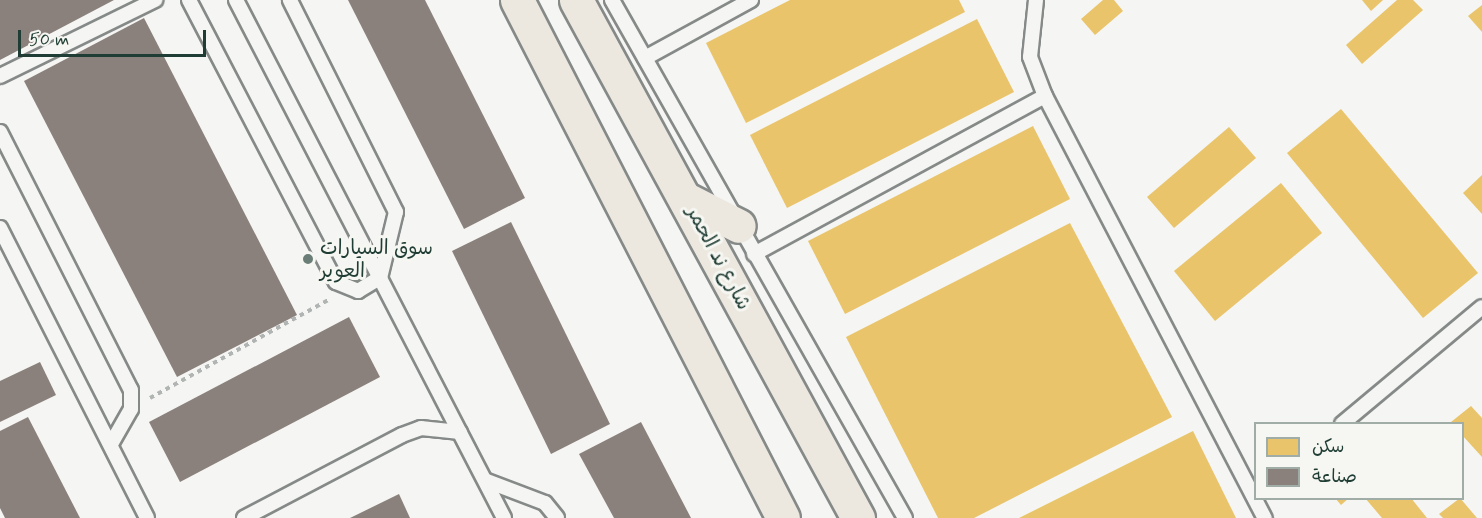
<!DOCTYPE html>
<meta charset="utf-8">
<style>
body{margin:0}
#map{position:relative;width:1482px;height:518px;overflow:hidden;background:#f5f5f3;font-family:Mynerve,"Playpen Sans Arabic",sans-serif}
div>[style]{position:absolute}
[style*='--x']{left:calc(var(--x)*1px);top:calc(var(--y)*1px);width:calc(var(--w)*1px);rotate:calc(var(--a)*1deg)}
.homes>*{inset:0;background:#e9c46a}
.industry>*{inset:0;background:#8a817c}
.path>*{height:4px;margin-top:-2px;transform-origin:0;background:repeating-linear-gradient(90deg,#b0b4b2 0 4.5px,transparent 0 9px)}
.roads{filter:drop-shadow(2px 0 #858a88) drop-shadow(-2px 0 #858a88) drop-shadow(0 2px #858a88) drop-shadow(0 -2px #858a88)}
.service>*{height:14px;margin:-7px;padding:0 7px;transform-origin:7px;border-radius:7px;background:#f5f5f3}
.primary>*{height:33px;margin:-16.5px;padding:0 16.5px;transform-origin:16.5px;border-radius:16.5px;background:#ece8df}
.dots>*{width:16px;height:16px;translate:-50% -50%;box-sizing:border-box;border:3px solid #f6f6f2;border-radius:50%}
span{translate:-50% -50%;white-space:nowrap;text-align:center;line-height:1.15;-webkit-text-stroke:6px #f6f6f2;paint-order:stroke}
.poi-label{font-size:20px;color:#1f3d34}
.left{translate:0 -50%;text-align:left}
.street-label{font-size:20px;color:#1f3d34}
.legend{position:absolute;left:1254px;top:422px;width:210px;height:78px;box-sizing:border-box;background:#f6f6f2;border:2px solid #a0aca6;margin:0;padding:8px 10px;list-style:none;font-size:18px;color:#1f3d34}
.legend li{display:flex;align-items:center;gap:12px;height:30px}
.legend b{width:30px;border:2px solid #a0aca6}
.scale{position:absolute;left:18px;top:30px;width:188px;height:27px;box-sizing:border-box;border:3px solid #1f3d34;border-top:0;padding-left:8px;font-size:18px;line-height:21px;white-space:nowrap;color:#1f3d34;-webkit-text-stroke:4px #f6f6f2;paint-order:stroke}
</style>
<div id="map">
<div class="homes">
<i style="clip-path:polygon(790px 0,959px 0,965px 12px,746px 123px,706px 43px)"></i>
<i style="clip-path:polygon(1103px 0,1114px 0,1123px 11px,1095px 35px,1081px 19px)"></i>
<i style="clip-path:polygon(1362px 0,1383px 0,1371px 11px)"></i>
<i style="clip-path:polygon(1397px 0,1413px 0,1423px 10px,1362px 64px,1346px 45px)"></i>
<i style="clip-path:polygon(1482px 5px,1482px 32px,1468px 16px)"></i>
<i style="clip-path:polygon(977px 19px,1014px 92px,787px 208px,750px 135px)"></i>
<i style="clip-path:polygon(1341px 109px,1478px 273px,1423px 318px,1287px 153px)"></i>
<i style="clip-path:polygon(1033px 126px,1070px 199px,845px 314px,808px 241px)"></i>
<i style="clip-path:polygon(1229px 127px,1256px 158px,1174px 228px,1147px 197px)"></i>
<i style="clip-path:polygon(1482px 175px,1482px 214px,1463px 193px)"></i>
<i style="clip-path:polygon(1281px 183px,1322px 233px,1215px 321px,1174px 271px)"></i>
<i style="clip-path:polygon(1070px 223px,1172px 417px,974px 518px,938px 518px,846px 337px)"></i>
<i style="clip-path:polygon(1471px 406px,1482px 418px,1482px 457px,1462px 435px,1462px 424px,1451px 422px)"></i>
<i style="clip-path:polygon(1193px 431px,1236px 518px,1019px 518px)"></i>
<i style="clip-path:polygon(1335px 498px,1349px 498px,1341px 505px)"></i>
<i style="clip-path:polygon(1365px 498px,1411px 498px,1427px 518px,1382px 518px)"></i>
<i style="clip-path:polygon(1460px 498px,1477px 518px,1443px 518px,1439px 514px)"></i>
</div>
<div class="industry">
<i style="clip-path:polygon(0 0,114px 0,0 60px)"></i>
<i style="clip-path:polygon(348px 0,425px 0,525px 198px,464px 229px)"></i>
<i style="clip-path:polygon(144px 18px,297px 315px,177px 377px,24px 81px)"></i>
<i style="clip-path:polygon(511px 222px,610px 424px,551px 454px,452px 251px)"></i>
<i style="clip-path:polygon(349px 317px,380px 377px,180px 482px,149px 422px)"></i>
<i style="clip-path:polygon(40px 362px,56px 395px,0 422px,0 381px)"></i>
<i style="clip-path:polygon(28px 417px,80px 518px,5px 518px,0 508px,0 431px)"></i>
<i style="clip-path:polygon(641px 422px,691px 518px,614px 518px,579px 454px)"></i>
<i style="clip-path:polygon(399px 494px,410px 518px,350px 518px)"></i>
</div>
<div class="path">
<i style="--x:150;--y:398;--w:205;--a:-28.8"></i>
</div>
<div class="roads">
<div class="service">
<i style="--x:189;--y:0;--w:318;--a:62.5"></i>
<i style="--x:336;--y:282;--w:24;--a:22"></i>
<i style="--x:358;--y:291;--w:26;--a:-31"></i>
<i style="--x:380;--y:278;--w:68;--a:-76.4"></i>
<i style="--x:396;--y:212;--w:237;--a:-116.6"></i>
<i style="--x:236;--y:0;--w:583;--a:62.64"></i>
<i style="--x:612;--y:0;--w:595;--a:60.51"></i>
<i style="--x:1036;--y:0;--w:57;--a:96"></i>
<i style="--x:1030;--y:57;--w:42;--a:69"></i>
<i style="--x:1045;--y:96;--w:476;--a:62.5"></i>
<i style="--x:645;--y:58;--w:121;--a:-28.7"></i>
<i style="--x:0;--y:76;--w:173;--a:-26.1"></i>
<i style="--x:0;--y:132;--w:289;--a:63.1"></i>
<i style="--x:131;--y:390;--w:19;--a:90"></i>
<i style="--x:131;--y:409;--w:40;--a:119.7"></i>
<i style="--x:0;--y:228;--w:325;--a:63.1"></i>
<i style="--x:754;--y:254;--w:331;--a:-28.5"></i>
<i style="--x:1342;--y:424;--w:182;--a:-39.9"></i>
<i style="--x:487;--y:481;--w:62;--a:20.8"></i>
<i style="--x:545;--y:503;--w:19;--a:51"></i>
<i style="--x:244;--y:518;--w:178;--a:-27.7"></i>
<i style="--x:402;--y:435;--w:20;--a:-20"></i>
<i style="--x:421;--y:428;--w:39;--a:6"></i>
</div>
<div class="primary">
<i style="--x:517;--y:0;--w:582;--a:62.82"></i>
<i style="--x:576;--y:0;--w:590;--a:61.44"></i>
<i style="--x:686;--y:199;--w:59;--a:27"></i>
</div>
</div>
<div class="dots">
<i style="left:308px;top:259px;background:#6a7d77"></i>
</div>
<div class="poi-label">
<span class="left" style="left:320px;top:260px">سوق السيارات<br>العوير</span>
</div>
<div class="street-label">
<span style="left:718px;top:258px;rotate:62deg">شارع ند الحمر</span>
</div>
<ul class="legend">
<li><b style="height:16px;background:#e9c46a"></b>سكن</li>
<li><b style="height:16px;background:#8a817c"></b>صناعة</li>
</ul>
<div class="scale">50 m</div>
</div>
